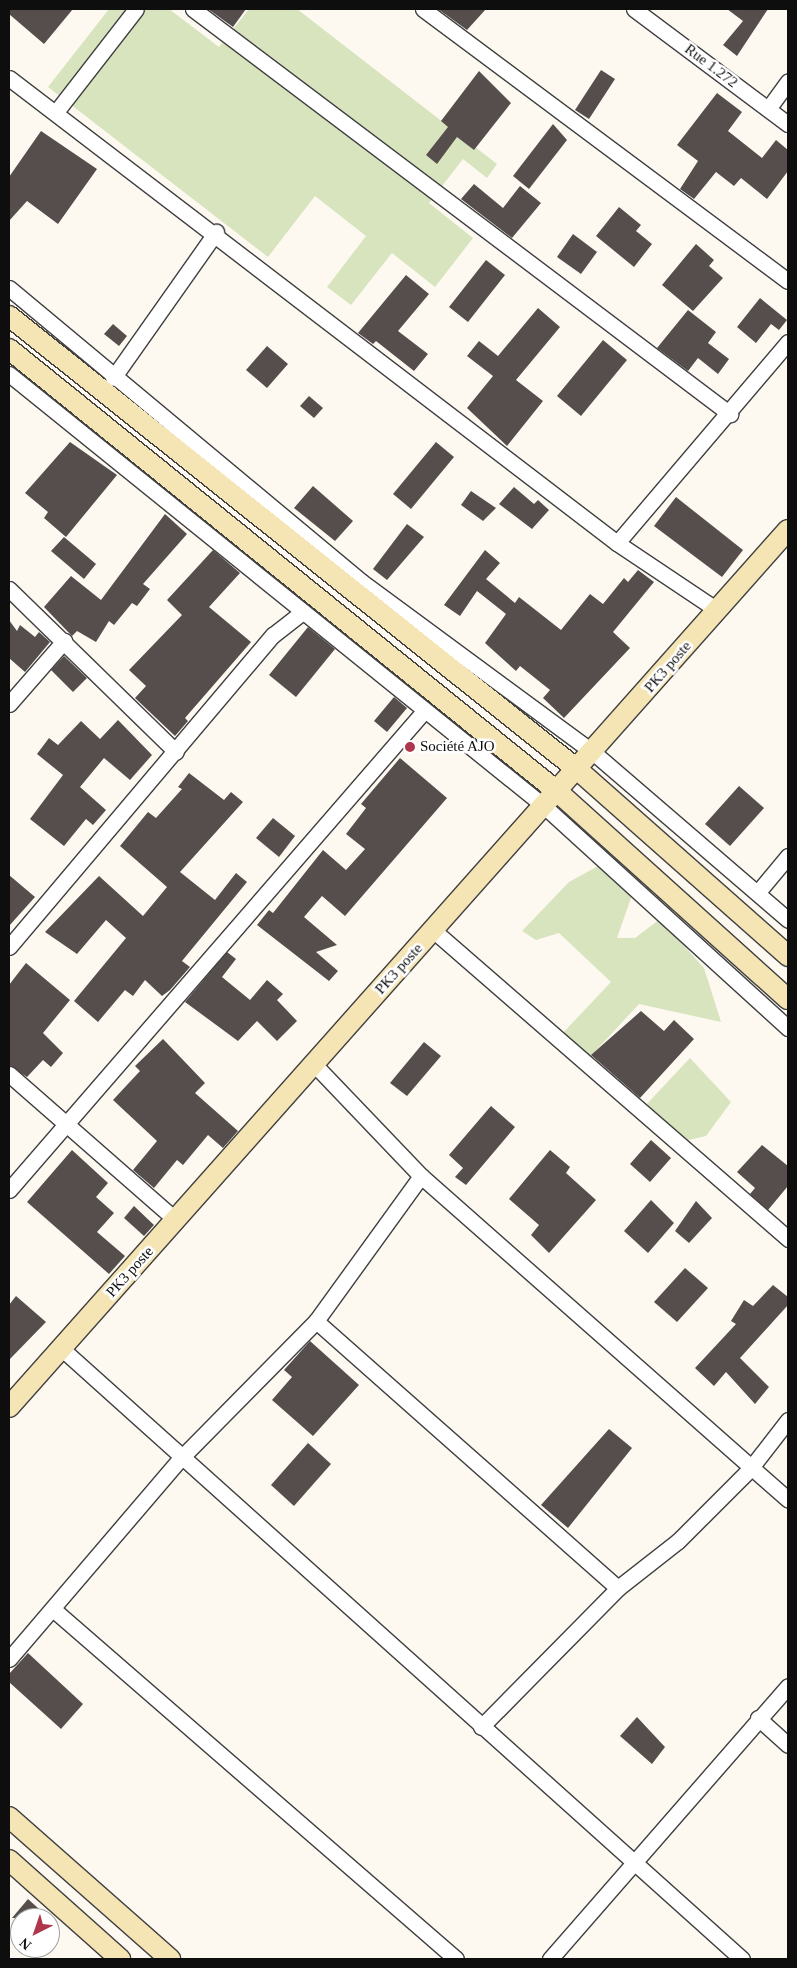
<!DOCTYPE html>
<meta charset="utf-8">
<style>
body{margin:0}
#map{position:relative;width:797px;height:1968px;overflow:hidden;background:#fdf9f1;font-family:"Times New Roman",serif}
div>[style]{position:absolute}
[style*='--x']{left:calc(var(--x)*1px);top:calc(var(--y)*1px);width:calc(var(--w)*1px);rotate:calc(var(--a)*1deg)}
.green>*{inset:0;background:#d7e4be}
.building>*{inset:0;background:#564e4c}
.roads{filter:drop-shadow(1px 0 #414141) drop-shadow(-1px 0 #414141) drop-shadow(0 1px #414141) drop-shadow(0 -1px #414141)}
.street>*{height:15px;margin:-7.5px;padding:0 7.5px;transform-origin:7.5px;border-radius:7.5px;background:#fff}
.secondary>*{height:20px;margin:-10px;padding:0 10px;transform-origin:10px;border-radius:10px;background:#f6e5b4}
.dots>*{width:14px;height:14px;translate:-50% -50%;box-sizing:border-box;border:2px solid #fff;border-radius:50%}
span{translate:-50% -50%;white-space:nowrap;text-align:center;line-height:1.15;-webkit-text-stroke:5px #fff;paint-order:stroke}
.street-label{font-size:15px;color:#0e0e0e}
.poi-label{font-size:15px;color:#0e0e0e}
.left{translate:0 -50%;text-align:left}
.frame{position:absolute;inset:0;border:10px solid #0e0e0e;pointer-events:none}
.north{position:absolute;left:10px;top:1908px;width:50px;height:50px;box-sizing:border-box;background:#fff;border:1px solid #9f9f9f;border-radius:50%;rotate:221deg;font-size:14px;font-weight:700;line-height:20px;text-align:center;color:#0e0e0e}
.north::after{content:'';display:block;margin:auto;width:18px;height:22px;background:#ae364d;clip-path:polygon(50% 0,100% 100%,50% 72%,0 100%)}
</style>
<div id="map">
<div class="green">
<i style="clip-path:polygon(109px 9px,169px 9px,219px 47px,249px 9px,297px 9px,497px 164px,487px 178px,463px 159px,429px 203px,473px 238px,435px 287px,392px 253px,351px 305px,327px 287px,366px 236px,315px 196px,268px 257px,48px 87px)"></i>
<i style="clip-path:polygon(600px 865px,632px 895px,617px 938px,635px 938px,660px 919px,704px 968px,721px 1022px,639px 1004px,587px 1060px,561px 1035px,611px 982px,559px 933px,536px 940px,522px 931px,569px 882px)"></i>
<i style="clip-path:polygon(690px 1058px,731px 1102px,706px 1136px,680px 1142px,644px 1107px)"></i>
</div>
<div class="building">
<i style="clip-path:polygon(9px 9px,73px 9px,44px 44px,9px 14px)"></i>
<i style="clip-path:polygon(208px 9px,246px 9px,233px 27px)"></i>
<i style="clip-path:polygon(438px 9px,486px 9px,467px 30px)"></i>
<i style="clip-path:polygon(727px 9px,768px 9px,737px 56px,723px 45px,743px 21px)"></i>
<i style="clip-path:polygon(601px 70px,615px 79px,589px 119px,575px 110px)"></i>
<i style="clip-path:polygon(479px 71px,511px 103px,474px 150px,457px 137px,437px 164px,426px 155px,448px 127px,441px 121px)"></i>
<i style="clip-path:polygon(717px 93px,742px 112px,728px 131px,762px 158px,776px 140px,788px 150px,788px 171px,767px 199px,741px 178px,734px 186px,716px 172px,694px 199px,680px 189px,698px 161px,677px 145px)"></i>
<i style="clip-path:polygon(553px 124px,567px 140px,529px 189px,513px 176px)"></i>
<i style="clip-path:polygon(41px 131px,97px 169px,58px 224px,27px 201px,9px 221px,9px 177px)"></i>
<i style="clip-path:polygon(474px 184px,503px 208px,520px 186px,541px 203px,512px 238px,461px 199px)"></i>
<i style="clip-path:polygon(619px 207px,641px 225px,636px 231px,652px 244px,634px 267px,596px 236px)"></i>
<i style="clip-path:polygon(573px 234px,597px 252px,581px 274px,557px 257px)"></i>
<i style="clip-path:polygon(696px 244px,714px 260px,709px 266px,723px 278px,693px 311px,662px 285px)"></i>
<i style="clip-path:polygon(486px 260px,505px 275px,468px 322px,449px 307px)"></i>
<i style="clip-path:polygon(406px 275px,429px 294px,398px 331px,428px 354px,414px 371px,376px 341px,373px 344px,358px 333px)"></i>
<i style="clip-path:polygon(760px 298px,787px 320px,779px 330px,771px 324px,756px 343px,737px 327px)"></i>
<i style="clip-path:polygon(538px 308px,560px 327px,516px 380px,543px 401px,507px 446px,467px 408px,493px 376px,467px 356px,479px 341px,498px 356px)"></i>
<i style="clip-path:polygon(688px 310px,716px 332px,708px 343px,729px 359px,718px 374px,698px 358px,688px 371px,657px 348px)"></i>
<i style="clip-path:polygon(113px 324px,127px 336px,119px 346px,104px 334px)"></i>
<i style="clip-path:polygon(603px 340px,627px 360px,581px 416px,557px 396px)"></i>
<i style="clip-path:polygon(267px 346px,288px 364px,267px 388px,246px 370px)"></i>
<i style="clip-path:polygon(309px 396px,323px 408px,314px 418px,300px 406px)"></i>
<i style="clip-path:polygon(70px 442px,117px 475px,66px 537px,44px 518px,48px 512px,25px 493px)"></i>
<i style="clip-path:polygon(436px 442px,454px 457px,411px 509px,393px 494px)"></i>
<i style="clip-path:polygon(313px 486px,353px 521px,335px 541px,294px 508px)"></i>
<i style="clip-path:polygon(514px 487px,534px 504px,538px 500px,549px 510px,532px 529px,499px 504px)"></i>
<i style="clip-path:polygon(471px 491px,496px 508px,483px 521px,461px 505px)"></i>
<i style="clip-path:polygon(676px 497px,743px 550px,722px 577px,654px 526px)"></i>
<i style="clip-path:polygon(165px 514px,187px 534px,143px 584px,150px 589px,137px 606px,132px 603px,114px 625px,109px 621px,96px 642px,77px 631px,72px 636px,44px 607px,71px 576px,101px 600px)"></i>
<i style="clip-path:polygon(407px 524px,424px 537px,387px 580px,373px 569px)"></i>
<i style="clip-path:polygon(64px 537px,96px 564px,84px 579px,51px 551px)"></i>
<i style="clip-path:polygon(213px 550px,240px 573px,209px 607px,251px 642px,185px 718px,188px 721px,175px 736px,135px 698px,146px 686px,129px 670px,182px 615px,167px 600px)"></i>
<i style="clip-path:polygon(485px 550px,500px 563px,486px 579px,515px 603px,519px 597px,561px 630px,590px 594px,603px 604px,624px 578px,628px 582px,638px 570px,654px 582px,613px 632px,630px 648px,564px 718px,543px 698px,550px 690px,520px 666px,516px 671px,485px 643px,506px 614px,477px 591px,460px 616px,444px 605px)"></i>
<i style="clip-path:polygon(9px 620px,17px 631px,20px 625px,35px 637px,39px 632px,50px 642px,25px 672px,9px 658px)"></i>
<i style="clip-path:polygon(308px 627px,335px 649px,296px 697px,269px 675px)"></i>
<i style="clip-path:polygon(64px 656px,87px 678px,73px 692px,51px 670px)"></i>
<i style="clip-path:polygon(394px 697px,407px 708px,387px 732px,374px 721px)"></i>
<i style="clip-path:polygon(118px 720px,152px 755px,130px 780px,104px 758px,80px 787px,106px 810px,93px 825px,86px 819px,64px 846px,30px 819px,63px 775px,37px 754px,49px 738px,58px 745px,81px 721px,100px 739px)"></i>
<i style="clip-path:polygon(400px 758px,447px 798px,345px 916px,322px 896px,304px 917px,337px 945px,316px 952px,338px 971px,329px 981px,257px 925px,269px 910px,273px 913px,323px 850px,346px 870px,365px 849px,346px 834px,366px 808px,361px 804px)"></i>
<i style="clip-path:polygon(189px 773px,224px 800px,231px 792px,243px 802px,180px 872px,215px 900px,236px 873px,247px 882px,182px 961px,190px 967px,170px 990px,162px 996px,145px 980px,133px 996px,125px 990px,98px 1022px,74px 1001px,126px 938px,106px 920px,77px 954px,45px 932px,99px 876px,143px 916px,167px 887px,120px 846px,148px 812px,156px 818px,182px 789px,178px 787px)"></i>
<i style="clip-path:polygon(739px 786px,764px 808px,730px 846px,705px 824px)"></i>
<i style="clip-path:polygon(273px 818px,295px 836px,279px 857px,256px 838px)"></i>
<i style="clip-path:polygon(9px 875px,35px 897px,9px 926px)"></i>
<i style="clip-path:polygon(227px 952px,236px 959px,222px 977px,250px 1000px,267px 980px,283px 994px,277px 1000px,297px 1021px,277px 1041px,257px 1021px,238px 1041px,185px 1002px)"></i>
<i style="clip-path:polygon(26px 963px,70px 1000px,43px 1033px,63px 1053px,51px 1067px,43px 1060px,27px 1077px,9px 1065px,9px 985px)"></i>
<i style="clip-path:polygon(641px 1011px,664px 1031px,674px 1020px,694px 1039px,640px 1098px,591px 1055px)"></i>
<i style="clip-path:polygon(163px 1039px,205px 1083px,195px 1093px,238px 1131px,223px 1148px,208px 1135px,183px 1165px,177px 1160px,154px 1188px,133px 1170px,157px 1141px,113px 1100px,140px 1071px,135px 1066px)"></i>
<i style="clip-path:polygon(424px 1042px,441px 1056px,407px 1096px,390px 1083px)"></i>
<i style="clip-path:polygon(491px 1106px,515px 1127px,466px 1185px,455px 1177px,463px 1168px,449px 1155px)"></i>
<i style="clip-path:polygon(651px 1140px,671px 1158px,650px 1182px,630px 1164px)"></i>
<i style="clip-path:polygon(762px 1145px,788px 1166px,788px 1186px,768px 1210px,750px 1194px,755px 1188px,737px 1172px)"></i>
<i style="clip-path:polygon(72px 1150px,108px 1183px,96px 1197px,114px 1213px,97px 1232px,125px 1256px,109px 1274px,27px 1202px)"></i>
<i style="clip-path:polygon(550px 1150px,570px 1167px,566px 1173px,596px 1200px,549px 1253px,531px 1235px,539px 1225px,509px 1199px)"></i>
<i style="clip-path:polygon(651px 1200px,674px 1223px,648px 1253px,624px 1231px)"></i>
<i style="clip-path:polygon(696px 1201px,712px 1218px,689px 1243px,675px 1231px)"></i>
<i style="clip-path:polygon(134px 1206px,154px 1225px,144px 1236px,124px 1218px)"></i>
<i style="clip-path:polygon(685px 1268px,708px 1288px,677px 1322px,654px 1302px)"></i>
<i style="clip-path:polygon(773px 1285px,788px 1297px,788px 1305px,740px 1358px,769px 1387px,755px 1404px,726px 1372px,714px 1386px,695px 1368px,736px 1324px,731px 1321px,744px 1300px,753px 1306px)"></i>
<i style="clip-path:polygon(16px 1296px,46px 1322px,9px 1360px,9px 1305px)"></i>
<i style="clip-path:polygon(310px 1341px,359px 1385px,313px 1436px,272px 1400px,292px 1377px,284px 1370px)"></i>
<i style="clip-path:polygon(609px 1429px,632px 1448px,568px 1528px,541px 1505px)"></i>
<i style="clip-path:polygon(308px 1443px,331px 1464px,294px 1506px,271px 1485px)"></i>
<i style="clip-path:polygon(28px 1653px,83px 1704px,61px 1729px,9px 1682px,9px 1674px)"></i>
<i style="clip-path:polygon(637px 1717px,665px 1747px,652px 1764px,620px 1736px)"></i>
<i style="clip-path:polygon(28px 1899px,49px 1918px,12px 1918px)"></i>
</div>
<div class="roads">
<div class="street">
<i style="--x:193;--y:9;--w:673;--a:37.02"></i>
<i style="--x:423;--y:9;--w:455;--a:36.7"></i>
<i style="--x:634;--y:9;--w:192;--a:36.8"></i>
<i style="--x:9;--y:78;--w:765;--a:37.41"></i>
<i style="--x:617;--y:543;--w:120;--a:33.8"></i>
<i style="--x:768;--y:109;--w:34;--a:-54"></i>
<i style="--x:56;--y:112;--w:130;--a:-52.2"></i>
<i style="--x:9;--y:288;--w:459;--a:39.8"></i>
<i style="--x:362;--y:582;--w:288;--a:36.4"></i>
<i style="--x:594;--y:753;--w:256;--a:40.7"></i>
<i style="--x:9;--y:374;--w:688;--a:38.92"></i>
<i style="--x:544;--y:806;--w:330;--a:42.3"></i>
<i style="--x:113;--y:378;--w:179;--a:-54.8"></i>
<i style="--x:617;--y:543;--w:264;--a:-49.6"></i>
<i style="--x:9;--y:589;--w:233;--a:44.3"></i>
<i style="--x:9;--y:704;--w:84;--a:-48.9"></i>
<i style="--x:758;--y:892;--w:47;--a:-50.2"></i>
<i style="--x:433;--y:930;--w:471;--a:41"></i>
<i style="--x:9;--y:947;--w:409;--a:-49.8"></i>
<i style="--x:273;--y:635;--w:37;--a:-38"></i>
<i style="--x:314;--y:1064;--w:155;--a:46.3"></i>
<i style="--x:421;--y:1176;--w:489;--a:41.4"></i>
<i style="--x:9;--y:1074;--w:222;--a:41.2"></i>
<i style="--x:9;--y:1190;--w:635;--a:-49.09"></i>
<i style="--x:316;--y:1321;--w:403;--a:41.5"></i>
<i style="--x:61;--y:1348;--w:915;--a:41.9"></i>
<i style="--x:54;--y:1610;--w:532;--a:40.96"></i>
<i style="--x:9;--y:1659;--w:263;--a:-49.5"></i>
<i style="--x:180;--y:1459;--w:194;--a:-45.4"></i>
<i style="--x:316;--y:1321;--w:179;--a:-54.1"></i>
<i style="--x:758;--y:1718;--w:40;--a:42"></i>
<i style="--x:481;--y:1727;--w:195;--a:-45.4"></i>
<i style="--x:618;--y:1588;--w:76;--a:-38.1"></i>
<i style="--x:678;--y:1541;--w:102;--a:-45"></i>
<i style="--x:750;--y:1469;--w:62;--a:-52.2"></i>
<i style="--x:550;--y:1959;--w:362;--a:-48.9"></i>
</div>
<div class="secondary">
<i style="--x:9;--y:316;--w:728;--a:38.59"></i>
<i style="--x:578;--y:770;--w:281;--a:41.5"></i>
<i style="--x:9;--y:349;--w:707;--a:38.91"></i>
<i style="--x:559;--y:793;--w:308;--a:42"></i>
<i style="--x:9;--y:1407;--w:1173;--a:-48.39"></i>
<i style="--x:9;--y:1817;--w:215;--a:41.4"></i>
<i style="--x:9;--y:1860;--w:149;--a:41.7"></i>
</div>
</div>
<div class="dots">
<i style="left:410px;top:747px;background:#ae364d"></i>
</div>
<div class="street-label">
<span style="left:711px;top:66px;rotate:37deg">Rue 1.272</span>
<span style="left:668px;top:667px;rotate:-49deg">PK3 poste</span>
<span style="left:399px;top:969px;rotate:-48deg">PK3 poste</span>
<span style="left:130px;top:1272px;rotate:-48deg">PK3 poste</span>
</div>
<div class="poi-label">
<span class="left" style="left:420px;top:747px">Société AJO</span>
</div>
<div class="frame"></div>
<div class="north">N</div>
</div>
